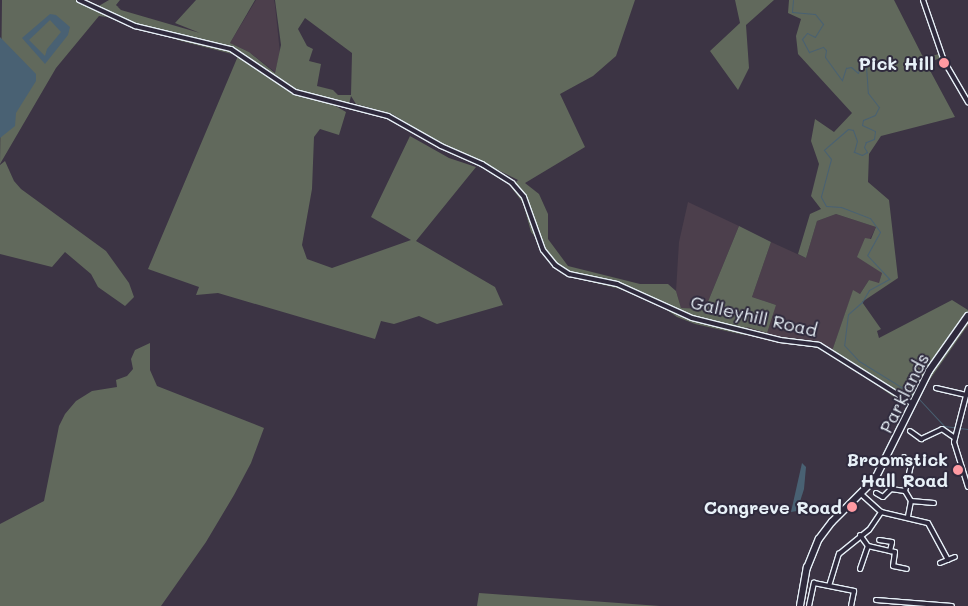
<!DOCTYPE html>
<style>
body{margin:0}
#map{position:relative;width:968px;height:606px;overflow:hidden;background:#3c3444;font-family:Mali,sans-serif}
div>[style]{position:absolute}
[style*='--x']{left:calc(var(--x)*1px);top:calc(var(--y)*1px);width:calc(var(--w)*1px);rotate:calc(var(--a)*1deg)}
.built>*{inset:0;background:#4c3f4c}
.green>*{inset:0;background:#61695c}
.water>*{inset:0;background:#496173}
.stream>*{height:1px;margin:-0.5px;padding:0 0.5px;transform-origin:0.5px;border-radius:0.5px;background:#496173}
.roads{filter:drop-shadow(1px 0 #e8f1f8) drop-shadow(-1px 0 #e8f1f8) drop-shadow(0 1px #e8f1f8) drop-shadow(0 -1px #e8f1f8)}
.street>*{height:4px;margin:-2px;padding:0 2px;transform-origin:2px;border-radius:2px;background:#2f2a3d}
.secondary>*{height:5.5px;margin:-2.75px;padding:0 2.75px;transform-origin:2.75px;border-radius:2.75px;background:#2f2a3d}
.dots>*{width:14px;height:14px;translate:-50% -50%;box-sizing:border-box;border:2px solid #2f2a3d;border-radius:50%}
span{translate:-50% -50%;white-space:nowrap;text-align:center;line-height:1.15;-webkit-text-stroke:4px #2f2a3d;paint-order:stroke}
.poi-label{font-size:18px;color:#e8f1f8;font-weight:700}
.right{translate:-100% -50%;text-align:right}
.street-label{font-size:18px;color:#e8f1f8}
</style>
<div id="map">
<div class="built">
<i style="clip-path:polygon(256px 0,274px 0,275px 5px,280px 53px,275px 72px,249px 52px,230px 43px)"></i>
<i style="clip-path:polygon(688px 202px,739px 226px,705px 309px,681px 308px,676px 291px,679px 242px)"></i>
<i style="clip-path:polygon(836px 214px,876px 227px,870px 239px,882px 273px,879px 284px,869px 280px,860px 294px,853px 291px,831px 354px,807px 344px,784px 345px,744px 335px,747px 327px,776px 305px,752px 297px,771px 242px,806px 258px,817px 221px)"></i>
</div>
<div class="green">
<i style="clip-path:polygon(evenodd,2px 0,83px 0,97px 7px,109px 0,120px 0,116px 5px,121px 10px,200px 33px,175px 23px,196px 0,255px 0,230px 43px,249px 52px,275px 73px,281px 45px,275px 0,635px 0,616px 56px,593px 76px,560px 94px,585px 147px,525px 183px,539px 194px,548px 214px,548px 239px,568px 266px,640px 284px,668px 284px,676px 291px,681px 308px,705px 309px,739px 226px,771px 242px,752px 297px,776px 305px,767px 333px,747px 327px,744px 335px,695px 324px,677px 317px,657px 303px,620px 289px,567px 276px,531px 232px,523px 203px,511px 187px,518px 180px,476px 159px,453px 151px,392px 114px,356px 104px,351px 96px,349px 104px,296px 93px,242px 53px,232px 54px,181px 41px,107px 17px,99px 16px,56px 68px,0 164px,2px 0,305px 18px,352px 53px,351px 95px,338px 95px,333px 90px,317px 86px,321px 64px,309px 61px,313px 49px,307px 46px,298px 29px,305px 18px)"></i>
<i style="clip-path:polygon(735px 0,774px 0,746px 25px,749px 68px,738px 90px,710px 51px,740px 23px)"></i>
<i style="clip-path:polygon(789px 0,894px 0,922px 55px,924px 58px,939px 54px,941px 58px,926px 63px,955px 117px,881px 136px,869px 154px,868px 182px,889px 200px,898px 278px,862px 302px,881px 329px,877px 331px,879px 338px,952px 300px,968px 310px,968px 325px,910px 408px,831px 354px,853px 290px,860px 294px,869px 280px,879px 283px,882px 273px,857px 257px,865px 238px,871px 239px,876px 227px,836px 214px,817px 221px,806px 258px,798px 254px,810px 214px,821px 209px,811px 196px,819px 164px,811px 141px,815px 119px,834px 132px,852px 113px,798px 54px,796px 36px,801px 19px,788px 13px)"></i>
<i style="clip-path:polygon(238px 56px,291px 93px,334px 105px,346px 112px,339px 135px,320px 129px,314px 137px,312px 189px,302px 245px,307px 259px,332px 268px,411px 240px,371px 217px,410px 136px,449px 158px,476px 167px,416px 241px,495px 287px,503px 305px,437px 324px,419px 316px,394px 324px,381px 321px,375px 339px,218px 293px,196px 295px,199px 287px,148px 269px)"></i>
<i style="clip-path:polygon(5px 161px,14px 181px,21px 189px,106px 251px,129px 283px,134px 297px,125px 306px,98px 287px,91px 274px,65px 252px,52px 267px,0 254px,0 165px)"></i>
<i style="clip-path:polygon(150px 343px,150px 370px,157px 386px,264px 428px,251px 463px,234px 495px,206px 542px,161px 606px,0 606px,0 524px,44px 501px,59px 426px,65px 414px,76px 401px,92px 391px,117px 387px,116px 380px,127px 376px,133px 369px,131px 359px,135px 350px)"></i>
<i style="clip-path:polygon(479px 593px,660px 606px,477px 606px)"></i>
</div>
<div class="water">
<i style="clip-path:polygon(evenodd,50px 14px,56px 15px,70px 27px,68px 35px,45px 64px,22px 38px,50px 14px,50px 20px,61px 32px,47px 49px,45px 56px,29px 40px,50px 20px)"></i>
<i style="clip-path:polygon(0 37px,36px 74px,36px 81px,16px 113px,15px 126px,0 138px)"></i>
<i style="clip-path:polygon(802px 463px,806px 467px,804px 489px,797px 511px,791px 512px)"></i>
</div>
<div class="stream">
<i style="--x:793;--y:0;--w:12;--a:95"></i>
<i style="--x:792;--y:12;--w:23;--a:5"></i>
<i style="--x:815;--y:14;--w:13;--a:51"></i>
<i style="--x:823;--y:24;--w:15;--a:122"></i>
<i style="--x:815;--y:37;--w:9;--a:-153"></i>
<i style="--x:807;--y:33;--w:8;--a:130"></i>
<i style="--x:802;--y:39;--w:15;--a:62"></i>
<i style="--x:809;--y:52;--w:15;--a:-20"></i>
<i style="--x:823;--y:47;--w:4;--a:45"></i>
<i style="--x:826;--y:50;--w:7;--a:98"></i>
<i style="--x:825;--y:57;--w:29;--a:54"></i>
<i style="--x:842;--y:80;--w:13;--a:-72"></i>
<i style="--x:846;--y:68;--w:5;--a:-11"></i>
<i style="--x:851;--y:67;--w:9;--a:41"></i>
<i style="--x:858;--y:73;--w:9;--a:-77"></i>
<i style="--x:860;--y:64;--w:6;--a:18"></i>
<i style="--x:866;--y:66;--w:27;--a:86"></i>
<i style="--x:868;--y:93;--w:18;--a:52"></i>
<i style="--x:879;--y:107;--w:9;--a:117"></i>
<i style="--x:875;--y:115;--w:13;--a:157"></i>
<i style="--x:863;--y:120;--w:5;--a:101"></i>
<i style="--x:862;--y:125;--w:14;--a:25"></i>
<i style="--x:875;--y:131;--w:8;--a:97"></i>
<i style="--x:874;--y:139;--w:9;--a:159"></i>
<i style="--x:866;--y:142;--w:5;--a:112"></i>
<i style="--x:864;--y:147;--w:6;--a:59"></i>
<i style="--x:867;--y:152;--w:6;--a:149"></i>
<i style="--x:862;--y:155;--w:9;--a:-159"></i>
<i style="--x:854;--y:152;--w:11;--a:-75"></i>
<i style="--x:857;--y:141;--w:12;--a:-110"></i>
<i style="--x:853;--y:130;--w:5;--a:-169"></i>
<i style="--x:848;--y:129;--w:32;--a:139"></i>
<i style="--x:824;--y:150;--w:11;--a:52"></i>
<i style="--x:831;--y:159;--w:39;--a:105"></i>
<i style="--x:821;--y:197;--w:10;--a:61"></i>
<i style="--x:826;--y:206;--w:15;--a:4"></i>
<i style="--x:841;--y:207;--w:31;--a:21"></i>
<i style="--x:870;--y:218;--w:17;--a:54"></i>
<i style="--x:880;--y:232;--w:26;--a:119"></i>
<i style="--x:867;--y:255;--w:33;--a:47"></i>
<i style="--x:889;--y:279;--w:23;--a:151"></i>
<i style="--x:869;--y:290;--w:14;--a:120"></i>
<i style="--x:862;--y:302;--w:18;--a:139"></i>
<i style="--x:848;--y:314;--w:31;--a:97"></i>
<i style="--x:844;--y:345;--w:22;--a:47"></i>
<i style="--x:859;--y:361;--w:65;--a:31.7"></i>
<i style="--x:919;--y:399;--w:37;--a:47"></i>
<i style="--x:944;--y:426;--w:24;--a:7"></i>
</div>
<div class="roads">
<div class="street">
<i style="--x:79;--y:0;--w:62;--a:24.9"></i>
<i style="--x:135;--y:26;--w:99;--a:13.5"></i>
<i style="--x:231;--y:49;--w:77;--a:33.9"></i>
<i style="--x:295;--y:92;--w:96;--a:14.5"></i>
<i style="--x:388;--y:116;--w:61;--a:29.5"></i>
<i style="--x:441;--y:146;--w:45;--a:23.7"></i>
<i style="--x:482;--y:164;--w:36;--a:32"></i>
<i style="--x:512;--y:183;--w:18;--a:49"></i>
<i style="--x:524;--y:197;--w:56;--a:70.3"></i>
<i style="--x:543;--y:250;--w:19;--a:51"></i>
<i style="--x:555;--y:265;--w:17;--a:33"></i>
<i style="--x:569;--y:274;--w:49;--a:11.8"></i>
<i style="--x:617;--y:284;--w:82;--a:24.4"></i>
<i style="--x:692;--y:318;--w:91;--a:14"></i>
<i style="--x:780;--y:340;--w:39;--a:7"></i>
<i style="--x:819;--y:345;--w:111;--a:32.1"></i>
<i style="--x:923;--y:0;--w:65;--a:71"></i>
<i style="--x:944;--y:61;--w:48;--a:59.7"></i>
<i style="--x:936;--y:388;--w:31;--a:13"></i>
<i style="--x:968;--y:388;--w:56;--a:104.5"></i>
<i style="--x:954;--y:442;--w:47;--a:72.7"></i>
<i style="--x:910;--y:431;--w:14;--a:36"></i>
<i style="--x:921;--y:439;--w:23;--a:-25"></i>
<i style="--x:942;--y:429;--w:16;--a:35"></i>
<i style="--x:904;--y:457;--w:11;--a:49"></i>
<i style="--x:911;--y:465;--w:27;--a:103"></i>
<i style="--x:905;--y:491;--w:12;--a:59"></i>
<i style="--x:911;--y:501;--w:16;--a:101"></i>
<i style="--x:876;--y:493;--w:8;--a:30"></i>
<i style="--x:883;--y:497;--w:11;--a:-45"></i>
<i style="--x:891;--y:489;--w:14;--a:8"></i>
<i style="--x:861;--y:494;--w:27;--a:42"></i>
<i style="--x:881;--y:512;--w:48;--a:13.2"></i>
<i style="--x:928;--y:523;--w:42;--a:61.6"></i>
<i style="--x:911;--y:501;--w:23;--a:5"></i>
<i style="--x:860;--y:535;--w:14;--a:54"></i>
<i style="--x:868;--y:546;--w:23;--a:13"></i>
<i style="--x:890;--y:551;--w:9;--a:-77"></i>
<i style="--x:892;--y:542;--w:13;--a:-171"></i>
<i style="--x:890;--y:551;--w:5;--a:11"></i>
<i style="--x:895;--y:552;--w:14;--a:98"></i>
<i style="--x:893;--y:566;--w:14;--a:12"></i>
<i style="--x:940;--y:563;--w:16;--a:-22"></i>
<i style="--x:860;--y:569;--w:24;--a:-71"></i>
<i style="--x:829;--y:586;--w:34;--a:-73"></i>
<i style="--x:839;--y:554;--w:38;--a:-39"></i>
<i style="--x:869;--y:530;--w:22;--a:-56"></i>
<i style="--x:876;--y:600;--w:76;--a:4.5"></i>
<i style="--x:809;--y:606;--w:24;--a:-78"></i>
<i style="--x:814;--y:583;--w:41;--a:11.3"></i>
<i style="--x:854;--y:591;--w:15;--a:101"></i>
</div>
<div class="secondary">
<i style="--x:800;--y:606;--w:39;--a:-80"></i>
<i style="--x:807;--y:568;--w:31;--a:-68"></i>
<i style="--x:819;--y:539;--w:21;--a:-53"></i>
<i style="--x:832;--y:522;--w:61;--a:-45"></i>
<i style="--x:875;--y:479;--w:121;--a:-63.4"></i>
<i style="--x:929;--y:371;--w:67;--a:-54.7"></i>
</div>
</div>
<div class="dots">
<i style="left:944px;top:63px;background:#ff9aa2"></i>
<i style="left:958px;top:470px;background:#ff9aa2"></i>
<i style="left:852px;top:507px;background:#ff9aa2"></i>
</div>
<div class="poi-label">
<span class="right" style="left:934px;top:63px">Pick Hill</span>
<span class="right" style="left:948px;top:470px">Broomstick<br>Hall Road</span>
<span class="right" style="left:842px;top:507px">Congreve Road</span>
</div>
<div class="street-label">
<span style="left:754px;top:316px;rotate:13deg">Galleyhill Road</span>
<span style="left:904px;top:393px;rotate:-63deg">Parklands</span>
</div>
</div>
